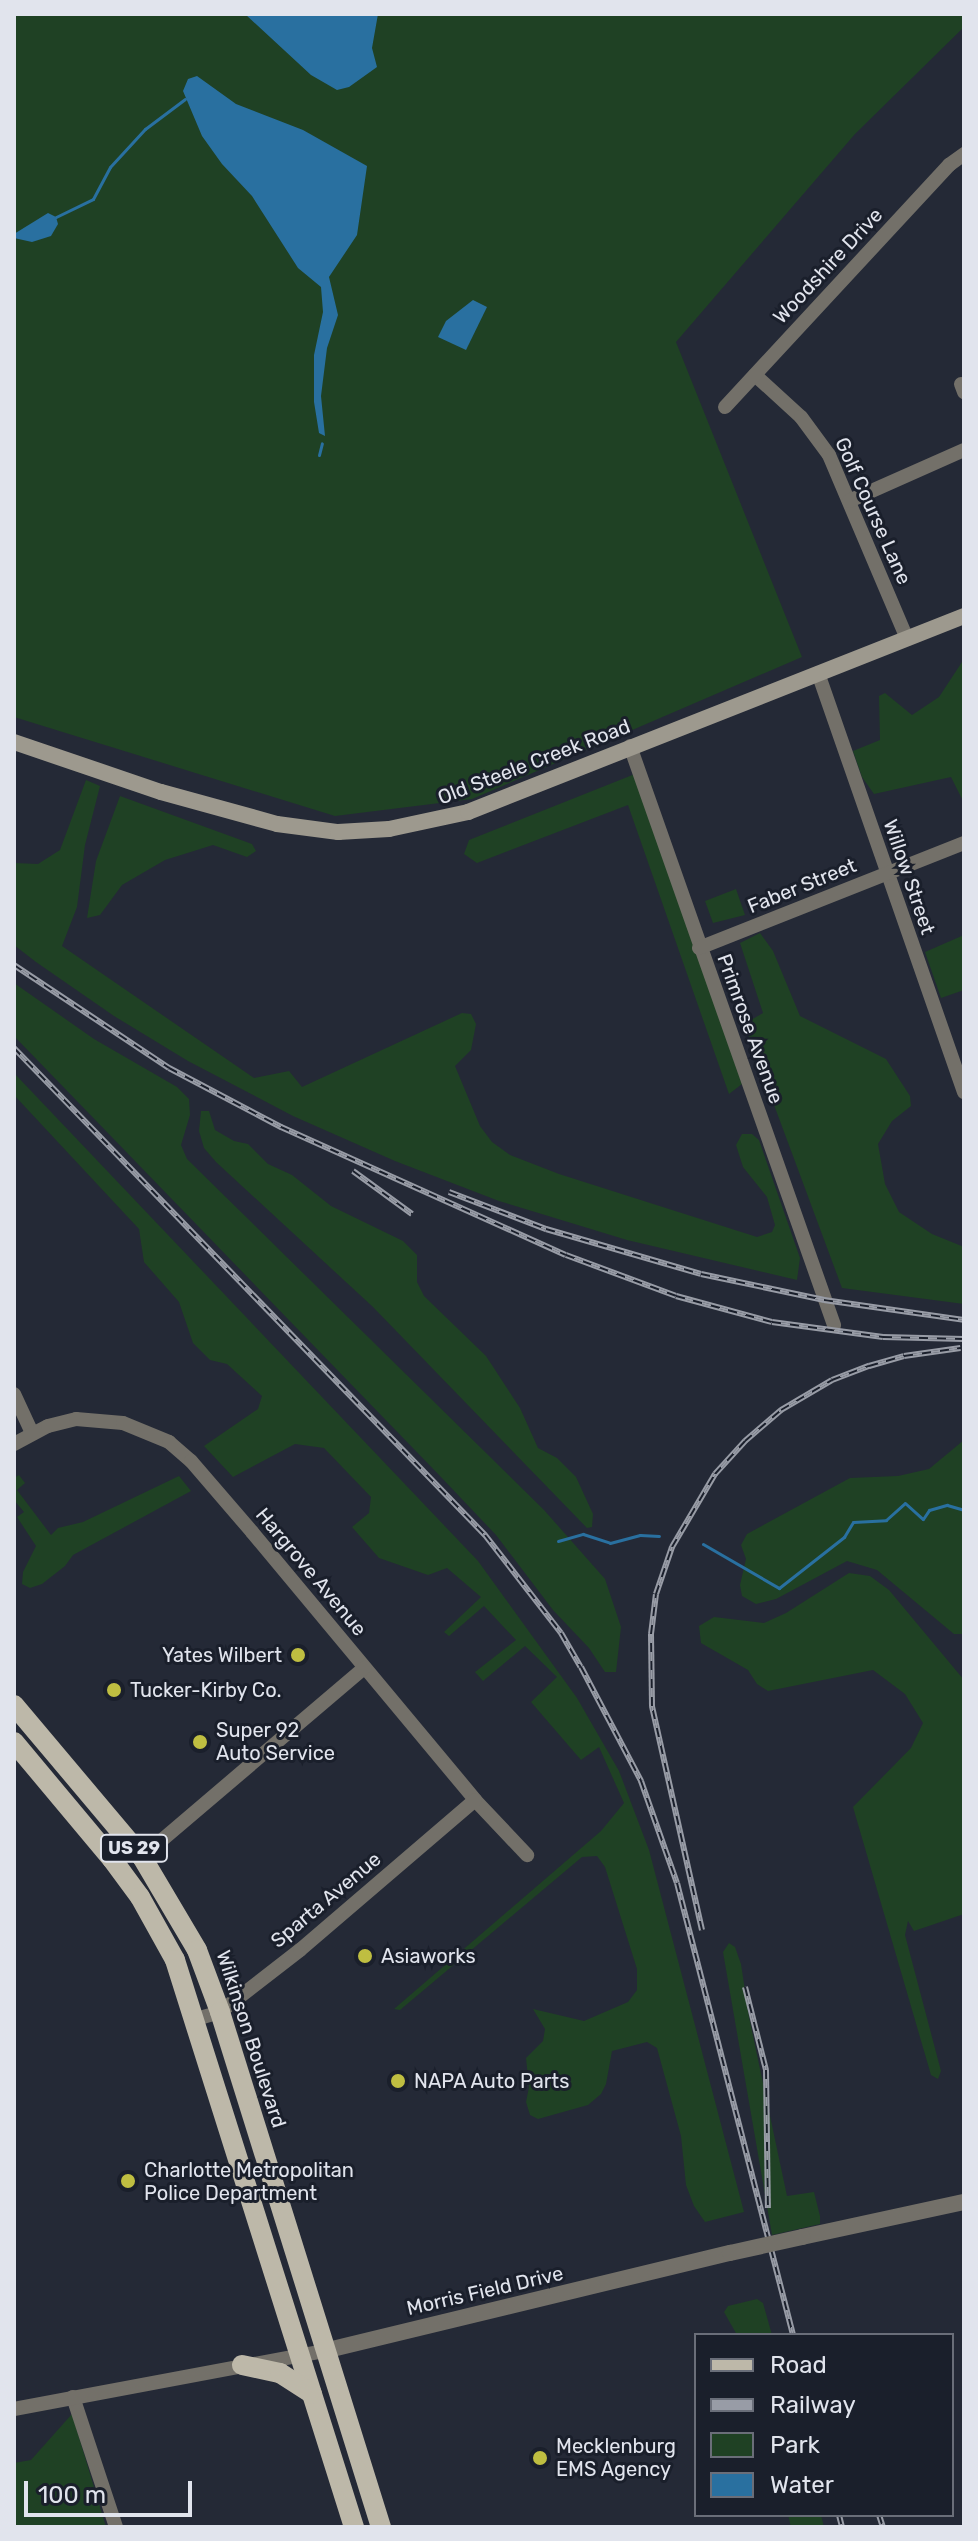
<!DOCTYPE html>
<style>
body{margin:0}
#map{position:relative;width:978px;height:2541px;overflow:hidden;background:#242936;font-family:Rubik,sans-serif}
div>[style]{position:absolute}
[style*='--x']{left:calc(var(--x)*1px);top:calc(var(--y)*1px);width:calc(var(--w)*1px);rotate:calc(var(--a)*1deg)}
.green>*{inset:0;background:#1f4124}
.water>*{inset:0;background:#2970a0}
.stream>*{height:3px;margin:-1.5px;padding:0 1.5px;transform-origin:1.5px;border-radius:1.5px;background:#2970a0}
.minor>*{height:14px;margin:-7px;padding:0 7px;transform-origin:7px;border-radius:7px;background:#737069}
.tertiary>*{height:16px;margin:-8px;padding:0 8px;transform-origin:8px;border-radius:8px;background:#737069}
.secondary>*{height:16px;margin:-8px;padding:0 8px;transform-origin:8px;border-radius:8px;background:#9d998e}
.primary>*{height:20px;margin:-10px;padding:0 10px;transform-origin:10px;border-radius:10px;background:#bdb8a9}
.rail>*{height:6px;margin-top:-3px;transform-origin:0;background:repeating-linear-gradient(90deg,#1a1f2b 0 9px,#989ca6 0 18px);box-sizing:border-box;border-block:2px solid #989ca6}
.tertiary-bridge>*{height:16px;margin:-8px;padding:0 8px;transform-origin:8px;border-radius:8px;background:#737069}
.dots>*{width:22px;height:22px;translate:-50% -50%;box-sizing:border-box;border:4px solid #1a1f2b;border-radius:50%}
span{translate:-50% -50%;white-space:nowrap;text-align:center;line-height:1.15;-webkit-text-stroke:6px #1a1f2b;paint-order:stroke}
.shield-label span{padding:2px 6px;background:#1a1f2b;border:2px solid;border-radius:6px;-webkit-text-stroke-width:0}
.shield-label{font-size:18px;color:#e1e4ed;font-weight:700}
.street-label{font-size:20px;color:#e1e4ed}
.poi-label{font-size:20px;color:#e1e4ed}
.right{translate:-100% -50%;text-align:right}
.left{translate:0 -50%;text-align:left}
.frame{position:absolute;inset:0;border:16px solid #e1e4ed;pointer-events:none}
.legend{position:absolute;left:694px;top:2333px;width:260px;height:184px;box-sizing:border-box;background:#1a1f2b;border:2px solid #6a6e79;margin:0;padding:10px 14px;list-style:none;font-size:24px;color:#e1e4ed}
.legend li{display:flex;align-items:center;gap:16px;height:40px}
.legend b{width:40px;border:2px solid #6a6e79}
.scale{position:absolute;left:24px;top:2481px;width:168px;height:36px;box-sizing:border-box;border:4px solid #e1e4ed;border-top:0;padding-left:10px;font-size:24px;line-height:28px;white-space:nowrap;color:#e1e4ed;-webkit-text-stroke:6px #1a1f2b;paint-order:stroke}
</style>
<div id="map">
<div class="green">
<i style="clip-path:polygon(14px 14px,964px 14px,964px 27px,855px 134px,676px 342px,802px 657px,472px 799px,335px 816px,14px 717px)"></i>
<i style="clip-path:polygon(964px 659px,964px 803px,951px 777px,874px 794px,862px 777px,853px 751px,880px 740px,879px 696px,885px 693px,912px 715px,939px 697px)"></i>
<i style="clip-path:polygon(635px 774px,742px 1084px,729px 1094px,628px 805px,477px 863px,464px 854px,469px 840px)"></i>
<i style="clip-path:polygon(86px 780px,100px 786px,85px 845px,77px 907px,62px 946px,254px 1078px,289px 1071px,302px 1087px,462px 1013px,471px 1014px,476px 1024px,471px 1050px,455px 1066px,480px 1126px,492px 1142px,510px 1155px,559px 1174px,757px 1237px,772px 1232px,775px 1225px,767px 1197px,743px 1167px,736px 1145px,742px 1134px,752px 1134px,759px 1140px,800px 1258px,797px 1280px,627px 1240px,499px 1201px,395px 1161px,293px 1116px,188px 1061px,114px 1016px,36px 962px,14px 945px,14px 863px,38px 864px,60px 850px)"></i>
<i style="clip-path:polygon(120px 796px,252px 844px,256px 851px,247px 857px,213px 845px,165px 860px,122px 885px,100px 915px,87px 918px,96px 861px)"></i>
<i style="clip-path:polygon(736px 889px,745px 915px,713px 923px,705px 901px)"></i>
<i style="clip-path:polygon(760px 933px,773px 951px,800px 1016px,886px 1059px,910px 1096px,911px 1106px,892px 1121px,878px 1144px,885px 1184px,899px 1212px,932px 1234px,964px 1247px,964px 1304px,842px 1288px,744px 1024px,763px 1013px,740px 943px)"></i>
<i style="clip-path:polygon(964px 935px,964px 990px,941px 998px,925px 952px)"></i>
<i style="clip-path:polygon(14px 983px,94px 1039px,177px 1087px,189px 1099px,190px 1115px,181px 1145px,187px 1159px,544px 1510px,605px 1579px,621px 1627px,616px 1672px,605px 1672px,589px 1648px,553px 1610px,496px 1535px,440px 1476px,14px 1036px)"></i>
<i style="clip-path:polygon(14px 1073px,478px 1561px,577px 1698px,619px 1771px,649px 1850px,744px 2212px,705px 2222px,694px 2206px,686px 2185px,681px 2136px,657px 2048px,647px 2042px,612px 2051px,606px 2084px,601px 2094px,588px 2105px,538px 2119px,530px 2115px,526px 2102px,529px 2087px,526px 2058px,543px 2041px,545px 2029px,533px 2009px,584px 2021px,628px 2002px,637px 1990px,637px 1969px,605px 1867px,597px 1856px,582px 1857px,400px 2010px,394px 2009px,601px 1831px,624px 1803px,599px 1747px,581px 1760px,531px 1702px,557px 1677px,525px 1646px,483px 1681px,475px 1672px,516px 1640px,484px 1606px,449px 1636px,444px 1632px,481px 1597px,447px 1568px,428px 1575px,379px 1558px,352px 1527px,369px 1513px,371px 1497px,324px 1448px,295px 1444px,233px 1477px,204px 1446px,258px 1409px,262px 1396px,227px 1364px,210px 1360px,193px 1343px,179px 1302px,144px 1262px,139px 1229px,14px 1095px)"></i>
<i style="clip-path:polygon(201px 1111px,209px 1111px,215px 1130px,234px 1141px,248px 1144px,268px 1164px,292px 1175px,331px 1206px,403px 1241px,417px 1255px,417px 1282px,424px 1296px,486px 1356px,520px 1408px,538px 1448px,557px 1458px,576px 1477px,593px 1514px,592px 1527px,587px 1528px,373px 1307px,216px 1162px,204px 1148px,199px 1131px)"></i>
<i style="clip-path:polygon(964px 1440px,964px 1634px,954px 1634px,877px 1570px,847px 1561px,776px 1599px,756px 1604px,742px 1596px,740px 1585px,746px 1559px,741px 1545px,747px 1534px,850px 1478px,898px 1476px,929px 1469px)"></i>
<i style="clip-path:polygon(19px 1475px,25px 1483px,17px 1490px,51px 1535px,58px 1528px,83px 1522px,179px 1476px,191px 1491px,73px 1555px,65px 1566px,42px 1584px,30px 1588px,22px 1584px,23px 1572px,36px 1546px,17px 1517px,24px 1512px,14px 1500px,14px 1478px)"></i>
<i style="clip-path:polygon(849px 1573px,870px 1576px,889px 1590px,964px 1680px,964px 1914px,914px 1931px,908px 1921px,905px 1935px,941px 2071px,938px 2079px,931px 2075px,853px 1807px,911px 1748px,923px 1723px,905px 1694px,873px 1670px,768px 1691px,757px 1684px,748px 1670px,701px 1643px,699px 1626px,714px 1617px,764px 1623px,786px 1613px)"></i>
<i style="clip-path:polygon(729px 1943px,735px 1947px,741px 1964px,749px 2017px,787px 2196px,814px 2192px,820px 2216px,820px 2224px,772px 2235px,723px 1952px)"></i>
<i style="clip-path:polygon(757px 2299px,763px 2303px,772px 2335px,737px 2335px,724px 2312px,728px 2306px)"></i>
<i style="clip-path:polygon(72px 2414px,106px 2527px,14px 2527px,14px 2463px,31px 2460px)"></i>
<i style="clip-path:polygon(788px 2515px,821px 2515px,824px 2527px,791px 2527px)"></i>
</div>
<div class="water">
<i style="clip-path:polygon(245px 14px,378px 14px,372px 48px,377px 67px,349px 87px,337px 90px,311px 75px)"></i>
<i style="clip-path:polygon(197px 76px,236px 104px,303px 130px,367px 166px,357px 235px,329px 277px,338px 315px,327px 348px,321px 396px,325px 436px,319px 433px,314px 402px,314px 355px,323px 312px,321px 287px,298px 268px,252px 196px,222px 164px,202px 136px,183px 91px,188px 79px)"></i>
<i style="clip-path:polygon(48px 213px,56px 217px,58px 224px,51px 236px,32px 242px,14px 238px,14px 234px)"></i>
<i style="clip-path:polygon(473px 300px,487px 307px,466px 350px,438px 337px,446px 321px)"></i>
</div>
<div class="stream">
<i style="--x:56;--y:217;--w:41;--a:-25.9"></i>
<i style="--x:93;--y:199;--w:36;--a:-62"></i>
<i style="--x:110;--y:167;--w:52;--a:-47.4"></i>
<i style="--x:145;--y:129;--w:50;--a:-36.9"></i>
<i style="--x:319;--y:455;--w:12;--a:-76"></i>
<i style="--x:558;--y:1541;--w:26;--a:-16"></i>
<i style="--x:583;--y:1534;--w:28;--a:18"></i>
<i style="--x:610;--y:1543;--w:31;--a:-15"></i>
<i style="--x:640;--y:1535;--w:19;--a:3"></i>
<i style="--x:703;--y:1544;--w:88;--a:30.1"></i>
<i style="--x:779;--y:1588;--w:83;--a:-38.1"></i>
<i style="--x:844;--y:1537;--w:17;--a:-59"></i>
<i style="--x:853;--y:1522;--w:33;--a:-3"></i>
<i style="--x:886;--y:1520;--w:25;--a:-42"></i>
<i style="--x:905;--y:1503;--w:24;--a:42"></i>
<i style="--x:923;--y:1519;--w:11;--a:-56"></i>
<i style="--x:929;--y:1510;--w:19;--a:-16"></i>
<i style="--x:947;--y:1505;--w:18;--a:16"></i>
</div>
<div class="minor">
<i style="--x:755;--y:375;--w:62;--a:42.4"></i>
<i style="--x:801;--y:417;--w:47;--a:53.6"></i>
<i style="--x:829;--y:455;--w:200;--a:67"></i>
<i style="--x:961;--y:384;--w:9;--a:69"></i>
<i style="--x:725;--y:407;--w:330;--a:-47.2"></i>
<i style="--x:949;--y:165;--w:19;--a:-36"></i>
<i style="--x:849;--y:501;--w:126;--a:-23.9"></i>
<i style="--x:818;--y:673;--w:444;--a:70.8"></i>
<i style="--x:630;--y:746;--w:614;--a:70.59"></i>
<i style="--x:699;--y:948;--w:285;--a:-21.6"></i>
<i style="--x:14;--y:1394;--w:43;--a:65.2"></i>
<i style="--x:14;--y:1444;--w:38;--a:-28"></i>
<i style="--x:48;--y:1426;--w:29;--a:-14"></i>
<i style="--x:76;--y:1419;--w:47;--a:4.9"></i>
<i style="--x:123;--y:1423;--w:50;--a:22.4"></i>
<i style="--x:169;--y:1442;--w:29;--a:41"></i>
<i style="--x:191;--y:1461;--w:94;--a:49.3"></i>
<i style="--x:252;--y:1532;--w:349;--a:50.2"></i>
<i style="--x:475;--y:1800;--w:76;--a:46.6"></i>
<i style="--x:142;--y:1857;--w:292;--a:-40.4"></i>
<i style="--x:196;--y:2019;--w:25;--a:-16"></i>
<i style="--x:220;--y:2012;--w:101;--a:-37.8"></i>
<i style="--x:300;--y:1950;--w:230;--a:-40.6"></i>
<i style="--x:73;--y:2397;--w:137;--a:71.7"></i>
<i style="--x:14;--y:2409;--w:315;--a:-10.6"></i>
</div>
<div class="tertiary">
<i style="--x:802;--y:2237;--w:166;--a:-12.2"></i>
<i style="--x:324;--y:2351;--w:418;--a:-13.6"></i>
</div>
<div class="secondary">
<i style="--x:14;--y:742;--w:155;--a:18.8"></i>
<i style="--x:161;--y:792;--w:120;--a:15.4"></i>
<i style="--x:277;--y:824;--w:62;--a:7.5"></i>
<i style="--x:338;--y:832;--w:51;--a:-3.4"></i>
<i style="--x:389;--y:829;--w:81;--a:-12.1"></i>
<i style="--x:468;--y:812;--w:533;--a:-21.56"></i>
</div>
<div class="primary">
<i style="--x:14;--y:1705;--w:199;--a:49.9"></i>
<i style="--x:142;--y:1857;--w:108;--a:59.4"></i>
<i style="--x:197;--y:1950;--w:66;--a:69.6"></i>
<i style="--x:220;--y:2012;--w:540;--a:72.64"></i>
<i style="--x:14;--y:1742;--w:153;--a:50.1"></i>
<i style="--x:112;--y:1859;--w:47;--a:53.6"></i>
<i style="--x:140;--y:1897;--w:72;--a:60.9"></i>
<i style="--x:175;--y:1960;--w:595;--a:72.48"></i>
<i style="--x:242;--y:2365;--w:39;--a:12"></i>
<i style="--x:280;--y:2373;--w:38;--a:33"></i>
</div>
<div class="rail">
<i style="--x:14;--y:965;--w:186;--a:33.6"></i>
<i style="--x:169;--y:1068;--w:127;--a:27.8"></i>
<i style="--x:281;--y:1127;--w:312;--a:24.2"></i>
<i style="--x:566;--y:1255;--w:117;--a:20.4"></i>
<i style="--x:676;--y:1296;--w:99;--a:15.2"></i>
<i style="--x:772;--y:1322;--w:112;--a:7.7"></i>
<i style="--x:883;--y:1337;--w:81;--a:1.4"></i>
<i style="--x:14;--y:1048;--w:678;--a:45.96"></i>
<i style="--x:485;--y:1535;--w:124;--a:52.2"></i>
<i style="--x:561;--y:1633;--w:39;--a:60"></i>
<i style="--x:581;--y:1667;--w:129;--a:62.2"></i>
<i style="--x:641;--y:1781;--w:108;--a:70.6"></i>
<i style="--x:677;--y:1883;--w:467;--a:75.6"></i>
<i style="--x:353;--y:1171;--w:73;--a:36.1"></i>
<i style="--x:449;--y:1192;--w:104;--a:20.9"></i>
<i style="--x:546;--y:1229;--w:161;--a:16.2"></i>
<i style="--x:701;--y:1274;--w:126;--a:11.9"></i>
<i style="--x:824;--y:1300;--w:141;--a:8.1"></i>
<i style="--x:702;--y:1930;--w:230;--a:-102.6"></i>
<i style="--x:652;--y:1706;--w:72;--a:-90.8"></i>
<i style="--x:651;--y:1634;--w:40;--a:-82.9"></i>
<i style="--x:656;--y:1594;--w:50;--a:-71.2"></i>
<i style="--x:672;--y:1547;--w:85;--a:-59.5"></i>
<i style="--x:715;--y:1474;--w:45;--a:-47.7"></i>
<i style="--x:745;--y:1441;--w:48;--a:-40.7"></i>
<i style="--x:781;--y:1410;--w:59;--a:-30.5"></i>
<i style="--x:832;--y:1380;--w:40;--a:-21"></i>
<i style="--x:869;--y:1366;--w:36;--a:-16"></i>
<i style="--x:904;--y:1356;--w:57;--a:-8.1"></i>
<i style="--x:745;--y:1987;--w:86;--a:75.8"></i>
<i style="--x:766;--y:2070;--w:138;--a:89.2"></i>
<i style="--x:839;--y:2515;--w:12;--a:76"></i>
<i style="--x:879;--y:2515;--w:13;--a:72"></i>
</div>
<div class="tertiary-bridge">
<i style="--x:730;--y:2253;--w:74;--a:-12.5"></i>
</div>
<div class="dots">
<i style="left:298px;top:1655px;background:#bfbe41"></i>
<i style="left:114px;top:1690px;background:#bfbe41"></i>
<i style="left:200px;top:1742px;background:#bfbe41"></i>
<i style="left:365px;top:1956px;background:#bfbe41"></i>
<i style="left:398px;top:2081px;background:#bfbe41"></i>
<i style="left:128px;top:2181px;background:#bfbe41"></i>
<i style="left:540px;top:2458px;background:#bfbe41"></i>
</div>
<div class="shield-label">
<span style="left:134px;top:1848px">US 29</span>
</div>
<div class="street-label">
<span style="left:828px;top:266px;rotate:-47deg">Woodshire Drive</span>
<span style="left:873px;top:511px;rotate:66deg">Golf Course Lane</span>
<span style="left:534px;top:762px;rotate:-21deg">Old Steele Creek Road</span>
<span style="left:909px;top:877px;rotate:71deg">Willow Street</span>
<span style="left:802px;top:886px;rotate:-22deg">Faber Street</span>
<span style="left:750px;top:1029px;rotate:70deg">Primrose Avenue</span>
<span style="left:311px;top:1572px;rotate:50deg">Hargrove Avenue</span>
<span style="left:326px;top:1900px;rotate:-40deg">Sparta Avenue</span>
<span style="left:251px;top:2039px;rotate:72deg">Wilkinson Boulevard</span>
<span style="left:485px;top:2291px;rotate:-13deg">Morris Field Drive</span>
</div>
<div class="poi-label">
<span class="right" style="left:282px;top:1655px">Yates Wilbert</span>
<span class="left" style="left:130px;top:1690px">Tucker-Kirby Co.</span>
<span class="left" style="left:216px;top:1742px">Super 92<br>Auto Service</span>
<span class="left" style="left:381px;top:1956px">Asiaworks</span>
<span class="left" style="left:414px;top:2081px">NAPA Auto Parts</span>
<span class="left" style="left:144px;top:2182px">Charlotte Metropolitan<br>Police Department</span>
<span class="left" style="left:556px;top:2458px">Mecklenburg<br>EMS Agency</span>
</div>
<div class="frame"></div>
<ul class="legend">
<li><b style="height:10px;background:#bdb8a9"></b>Road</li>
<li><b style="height:10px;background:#989ca6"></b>Railway</li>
<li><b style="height:22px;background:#1f4124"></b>Park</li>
<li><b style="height:22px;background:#2970a0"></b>Water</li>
</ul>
<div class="scale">100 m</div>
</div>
